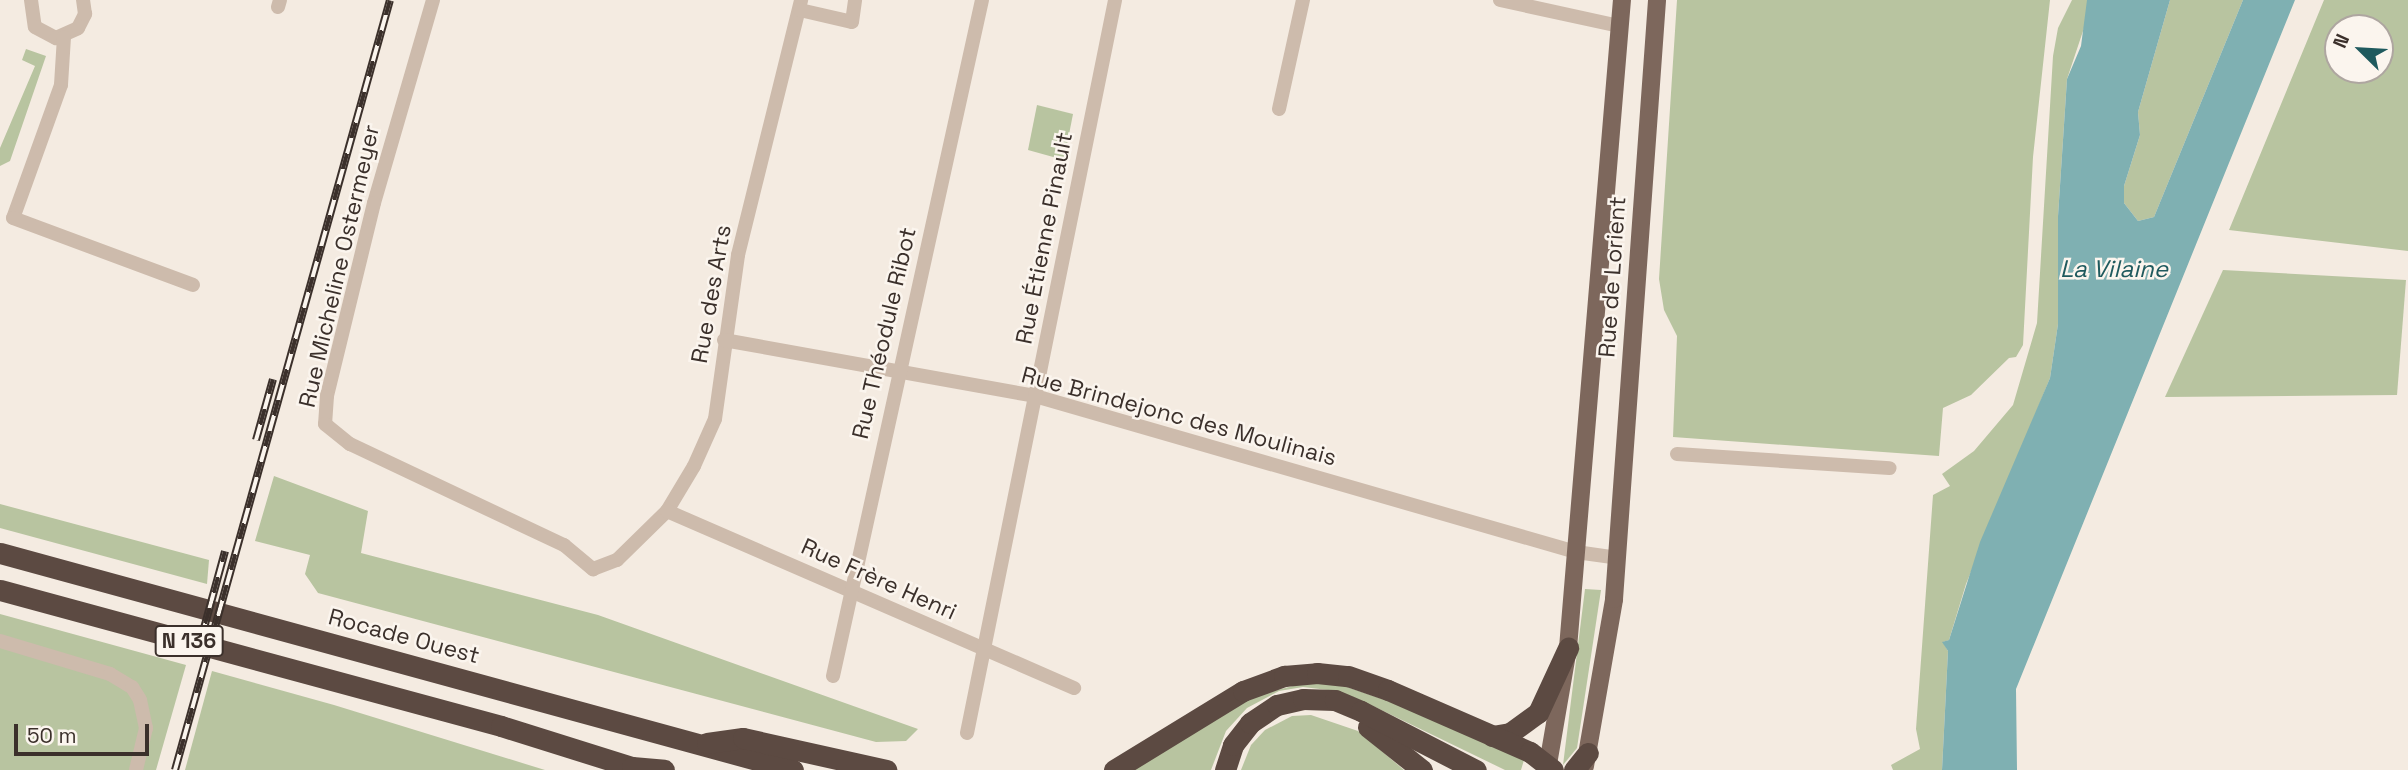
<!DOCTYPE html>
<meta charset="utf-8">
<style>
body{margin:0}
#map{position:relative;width:2408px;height:770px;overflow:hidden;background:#f4ebe1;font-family:"Space Grotesk",sans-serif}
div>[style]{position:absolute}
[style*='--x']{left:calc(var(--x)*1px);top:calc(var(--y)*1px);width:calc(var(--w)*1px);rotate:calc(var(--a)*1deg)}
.green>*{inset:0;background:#b8c4a0}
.water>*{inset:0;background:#7fb0b2}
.street>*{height:14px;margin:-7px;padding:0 7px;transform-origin:7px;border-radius:7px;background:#cdbbac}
.primary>*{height:18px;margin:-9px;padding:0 9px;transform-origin:9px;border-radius:9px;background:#7d675c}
.highway>*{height:21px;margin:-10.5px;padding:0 10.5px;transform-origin:10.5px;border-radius:10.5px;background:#5c4a42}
.rail>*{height:8px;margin-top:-4px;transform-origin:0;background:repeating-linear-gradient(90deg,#fbf5ee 0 16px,#3b302b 0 32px);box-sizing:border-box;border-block:2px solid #3b302b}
span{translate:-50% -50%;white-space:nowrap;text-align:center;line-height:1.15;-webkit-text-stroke:5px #fbf5ee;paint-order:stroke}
.shield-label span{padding:2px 5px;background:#fbf5ee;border:2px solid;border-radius:5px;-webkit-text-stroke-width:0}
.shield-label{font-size:21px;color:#3b302b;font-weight:700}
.street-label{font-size:23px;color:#3b302b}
.water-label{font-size:24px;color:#1f5a5e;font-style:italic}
.north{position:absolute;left:2324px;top:14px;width:70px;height:70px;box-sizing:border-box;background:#fbf5ee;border:2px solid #aea6a0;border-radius:50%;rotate:294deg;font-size:19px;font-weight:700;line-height:28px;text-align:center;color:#3b302b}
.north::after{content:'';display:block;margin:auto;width:24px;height:32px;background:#1f5a5e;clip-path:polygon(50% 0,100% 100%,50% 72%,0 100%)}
.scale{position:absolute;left:14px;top:724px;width:135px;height:32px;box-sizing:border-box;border:4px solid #3b302b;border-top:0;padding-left:9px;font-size:21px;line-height:24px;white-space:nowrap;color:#3b302b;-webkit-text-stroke:5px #fbf5ee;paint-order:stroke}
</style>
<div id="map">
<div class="green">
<i style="clip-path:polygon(1677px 0,2050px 0,2033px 157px,2023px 345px,2016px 357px,2009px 358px,1971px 395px,1943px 408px,1939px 456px,1673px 437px,1677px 336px,1664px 310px,1659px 279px)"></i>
<i style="clip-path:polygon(2072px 0,2087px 0,2087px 19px,2067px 79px,2058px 216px,2058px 324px,2050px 378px,1966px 584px,1949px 640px,1943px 642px,1948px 651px,1942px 770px,1893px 770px,1891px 765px,1920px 749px,1916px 729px,1933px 495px,1950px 486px,1942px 474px,1974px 451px,2013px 405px,2037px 323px,2053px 56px,2058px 28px)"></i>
<i style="clip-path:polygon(2170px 0,2243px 0,2154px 217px,2138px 221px,2124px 203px,2124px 186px,2140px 135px,2138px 112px)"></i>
<i style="clip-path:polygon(evenodd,2324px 0,2408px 0,2408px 251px,2229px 230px,2324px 0,2338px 28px,2380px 28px,2380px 70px,2338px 70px,2338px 28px)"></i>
<i style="clip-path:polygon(26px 49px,46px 56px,10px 161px,0 166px,0 148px,35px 66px,22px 60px)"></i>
<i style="clip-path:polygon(1037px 105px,1073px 114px,1064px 160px,1028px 150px)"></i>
<i style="clip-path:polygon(2223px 270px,2406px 280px,2397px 395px,2165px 397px)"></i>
<i style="clip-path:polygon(274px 476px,368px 511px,361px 553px,598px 615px,918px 729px,906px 741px,876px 742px,318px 593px,305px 574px,310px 555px,255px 541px)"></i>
<i style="clip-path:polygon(0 504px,209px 560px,207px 584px,0 528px)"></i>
<i style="clip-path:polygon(1585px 589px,1601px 590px,1577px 748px,1563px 765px)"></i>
<i style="clip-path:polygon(0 614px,186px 665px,156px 770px,0 770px)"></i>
<i style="clip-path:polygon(212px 671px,334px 705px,545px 770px,185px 770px)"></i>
<i style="clip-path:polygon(1309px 682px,1341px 685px,1391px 702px,1524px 760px,1521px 770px,1505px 770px,1373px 706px,1328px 690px,1303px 687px,1279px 691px,1247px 708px,1226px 731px,1211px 770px,1128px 770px,1253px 696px)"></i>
<i style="clip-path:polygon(1311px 715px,1358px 731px,1404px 770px,1241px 770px,1251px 745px,1265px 730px,1292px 716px)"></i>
</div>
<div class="water">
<i style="clip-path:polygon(2087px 0,2170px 0,2138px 112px,2140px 135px,2124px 186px,2124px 203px,2138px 221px,2154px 217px,2243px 0,2295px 0,2016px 689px,2017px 770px,1942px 770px,1948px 651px,1942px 642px,1949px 640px,1980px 542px,2050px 378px,2058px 324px,2058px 216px,2067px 79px,2081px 46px)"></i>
</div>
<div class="street">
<i style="--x:31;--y:0;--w:27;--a:82"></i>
<i style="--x:35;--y:27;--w:24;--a:28"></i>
<i style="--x:56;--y:38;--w:24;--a:-24"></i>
<i style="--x:78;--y:28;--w:16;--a:-63"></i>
<i style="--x:85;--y:14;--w:14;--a:-98"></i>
<i style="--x:433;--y:0;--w:211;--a:106.2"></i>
<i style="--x:374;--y:203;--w:199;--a:103.7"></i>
<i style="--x:327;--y:396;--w:28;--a:94"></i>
<i style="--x:325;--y:424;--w:32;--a:39"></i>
<i style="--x:350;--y:444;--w:237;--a:25.3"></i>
<i style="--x:564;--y:545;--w:38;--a:40"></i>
<i style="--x:593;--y:569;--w:26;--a:-21"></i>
<i style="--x:617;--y:560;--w:70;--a:-44.4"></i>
<i style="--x:667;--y:511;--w:52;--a:-59"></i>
<i style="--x:694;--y:466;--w:51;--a:-65.9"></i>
<i style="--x:715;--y:419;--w:166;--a:-82"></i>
<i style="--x:738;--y:255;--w:263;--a:-76.1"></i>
<i style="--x:1500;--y:0;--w:122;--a:12.3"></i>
<i style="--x:278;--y:7;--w:7;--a:-74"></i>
<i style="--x:800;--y:10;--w:53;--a:13"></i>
<i style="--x:852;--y:22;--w:22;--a:-82"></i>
<i style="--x:64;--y:37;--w:48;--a:93.6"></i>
<i style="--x:61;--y:85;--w:141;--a:109.8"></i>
<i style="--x:13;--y:218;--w:192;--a:20.4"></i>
<i style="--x:1279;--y:109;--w:112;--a:-77.6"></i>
<i style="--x:724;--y:340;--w:316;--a:10.2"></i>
<i style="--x:1035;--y:396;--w:563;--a:16.09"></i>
<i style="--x:1576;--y:552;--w:42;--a:8.1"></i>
<i style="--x:1677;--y:454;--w:213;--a:3.8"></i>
<i style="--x:667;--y:511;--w:444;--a:23.5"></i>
<i style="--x:0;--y:641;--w:115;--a:16.7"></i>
<i style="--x:110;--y:674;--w:26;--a:31"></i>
<i style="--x:132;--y:687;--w:15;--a:58"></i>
<i style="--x:140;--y:700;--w:29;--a:78"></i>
<i style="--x:146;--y:728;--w:43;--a:103.4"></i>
<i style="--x:833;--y:676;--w:692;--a:-77.57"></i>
<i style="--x:967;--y:733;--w:748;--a:-78.58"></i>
</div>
<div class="primary">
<i style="--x:1585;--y:766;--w:169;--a:-80.1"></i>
<i style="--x:1614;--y:599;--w:601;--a:-85.89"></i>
<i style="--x:1547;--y:770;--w:124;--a:-80.2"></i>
<i style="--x:1568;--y:648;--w:650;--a:-85.24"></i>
</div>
<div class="highway">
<i style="--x:0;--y:553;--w:822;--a:15.3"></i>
<i style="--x:0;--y:590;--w:519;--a:15.19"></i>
<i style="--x:501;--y:726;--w:137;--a:17.4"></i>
<i style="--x:632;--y:767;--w:32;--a:5"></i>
<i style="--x:1368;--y:727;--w:69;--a:38.5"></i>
<i style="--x:1492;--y:736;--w:18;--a:-9"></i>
<i style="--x:1510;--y:733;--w:34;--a:-36"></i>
<i style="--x:1538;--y:713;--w:72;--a:-65.2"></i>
<i style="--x:707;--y:743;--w:36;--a:-8"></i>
<i style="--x:743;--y:738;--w:147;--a:12.6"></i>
<i style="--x:1114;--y:770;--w:151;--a:-31.5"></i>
<i style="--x:1243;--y:691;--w:44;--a:-20.1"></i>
<i style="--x:1284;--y:676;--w:33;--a:-5"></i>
<i style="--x:1317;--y:673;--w:31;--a:6"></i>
<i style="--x:1348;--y:676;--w:42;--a:19.3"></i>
<i style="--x:1388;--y:690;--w:155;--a:23.6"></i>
<i style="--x:1530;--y:752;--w:29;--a:38"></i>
<i style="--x:1225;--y:770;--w:26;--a:-72"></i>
<i style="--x:1233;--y:745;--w:28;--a:-52"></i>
<i style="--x:1250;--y:723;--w:32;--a:-34"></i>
<i style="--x:1277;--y:705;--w:27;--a:-13"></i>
<i style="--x:1303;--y:699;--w:32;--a:2"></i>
<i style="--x:1335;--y:700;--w:28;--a:23"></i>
<i style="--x:1361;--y:711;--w:129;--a:27.2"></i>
<i style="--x:1574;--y:770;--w:22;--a:-51"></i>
</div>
<div class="rail">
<i style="--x:256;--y:440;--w:63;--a:-74.4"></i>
<i style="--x:201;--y:639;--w:91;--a:-74.7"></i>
<i style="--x:175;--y:770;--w:799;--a:-74.4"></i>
</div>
<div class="shield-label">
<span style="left:189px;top:641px">N 136</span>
</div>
<div class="street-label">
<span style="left:1044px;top:238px;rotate:-79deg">Rue Étienne Pinault</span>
<span style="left:339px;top:266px;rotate:-77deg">Rue Micheline Ostermeyer</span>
<span style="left:1612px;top:277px;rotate:-86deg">Rue de Lorient</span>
<span style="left:711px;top:294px;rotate:-80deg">Rue des Arts</span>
<span style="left:884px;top:333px;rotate:-77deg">Rue Théodule Ribot</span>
<span style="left:1179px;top:416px;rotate:15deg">Rue Brindejonc des Moulinais</span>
<span style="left:879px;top:579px;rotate:24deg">Rue Frère Henri</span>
<span style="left:404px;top:636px;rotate:15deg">Rocade Ouest</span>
</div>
<div class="water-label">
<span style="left:2114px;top:269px">La Vilaine</span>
</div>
<div class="north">N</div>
<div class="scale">50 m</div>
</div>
